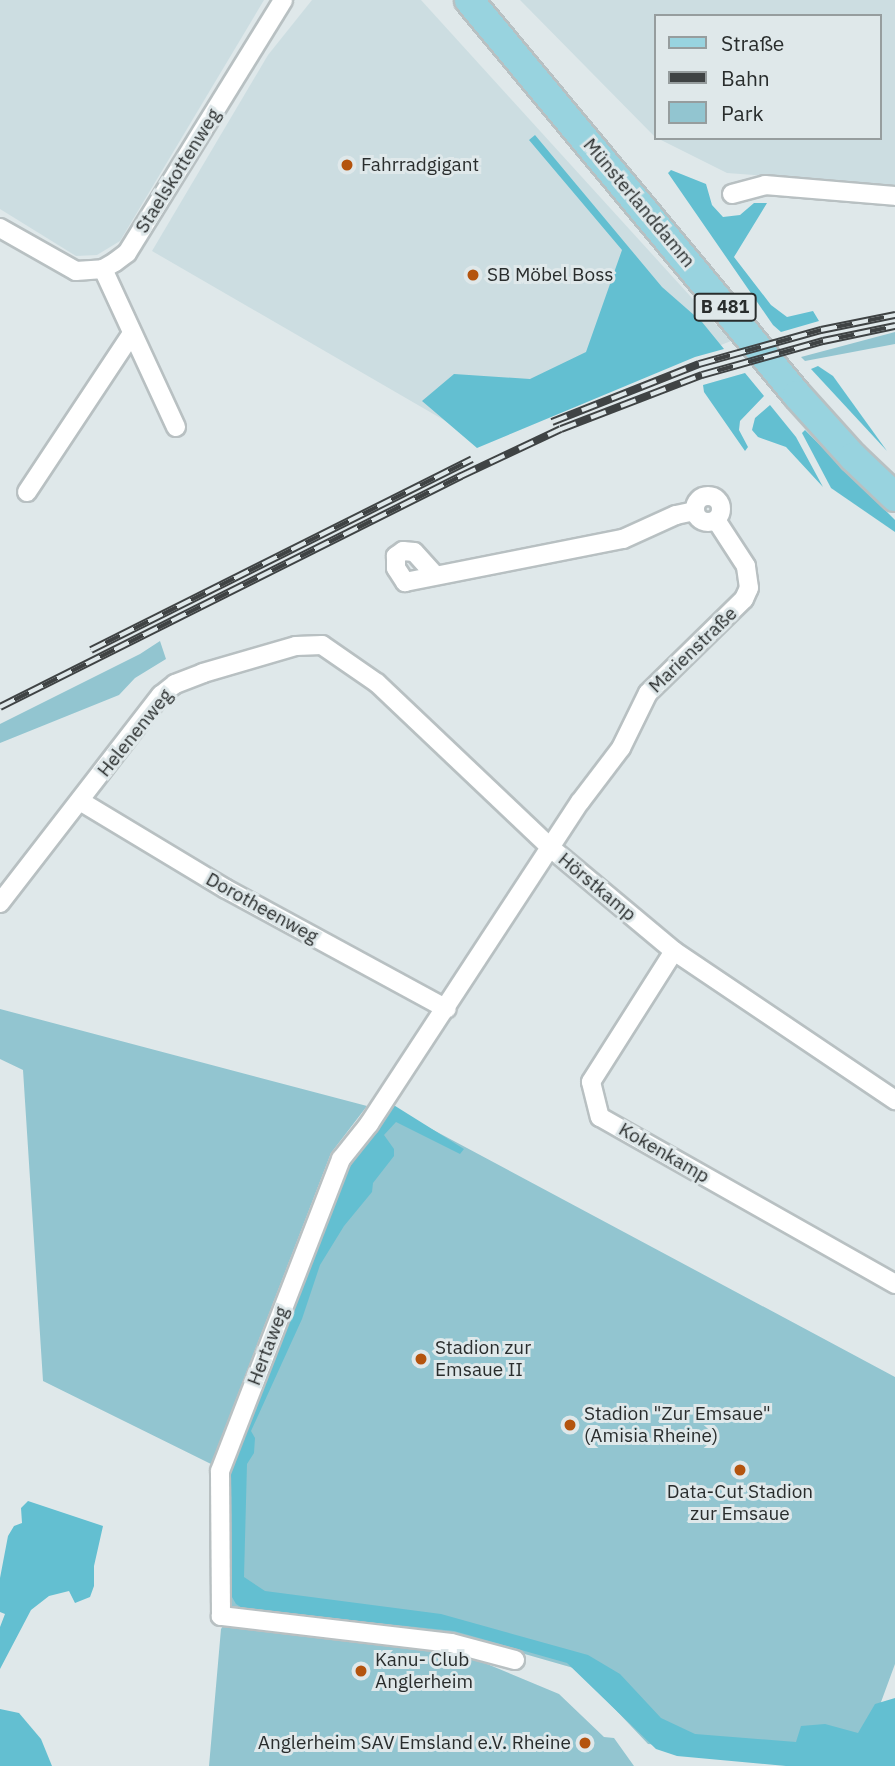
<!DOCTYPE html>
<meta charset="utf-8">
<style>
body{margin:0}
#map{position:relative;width:895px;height:1766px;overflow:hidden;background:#dfe8ea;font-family:"IBM Plex Sans",sans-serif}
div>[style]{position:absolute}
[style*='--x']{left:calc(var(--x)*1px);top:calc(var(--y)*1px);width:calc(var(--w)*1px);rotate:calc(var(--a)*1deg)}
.built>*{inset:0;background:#ccdde1}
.green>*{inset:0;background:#92c5d0}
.forest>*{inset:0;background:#63bfd1}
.roads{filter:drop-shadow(2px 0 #b8c0c2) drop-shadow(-2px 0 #b8c0c2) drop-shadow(0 2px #b8c0c2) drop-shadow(0 -2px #b8c0c2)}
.street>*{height:18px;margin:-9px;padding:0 9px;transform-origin:9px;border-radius:9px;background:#fff}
.street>.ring{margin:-9px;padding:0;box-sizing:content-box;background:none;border:18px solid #fff;border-radius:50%}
.primary>*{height:28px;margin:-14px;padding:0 14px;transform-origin:14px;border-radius:14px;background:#98d3df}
.rail>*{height:8px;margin-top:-4px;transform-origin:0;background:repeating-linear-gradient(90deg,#dfe8ea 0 16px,#3f4344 0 32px);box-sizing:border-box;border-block:2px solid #3f4344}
.dots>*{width:19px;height:19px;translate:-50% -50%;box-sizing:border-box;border:4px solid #dfe8ea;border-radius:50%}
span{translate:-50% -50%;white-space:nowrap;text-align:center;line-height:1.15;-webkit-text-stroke:6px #dfe8ea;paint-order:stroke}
.shield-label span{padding:2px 5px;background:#dfe8ea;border:2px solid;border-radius:5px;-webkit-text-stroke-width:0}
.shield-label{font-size:18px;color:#292d2d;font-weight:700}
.poi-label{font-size:19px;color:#292d2d}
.left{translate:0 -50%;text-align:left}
.right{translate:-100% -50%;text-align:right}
.street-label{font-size:19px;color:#292d2d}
.legend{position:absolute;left:654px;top:14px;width:228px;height:126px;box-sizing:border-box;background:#dfe8ea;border:2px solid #969d9e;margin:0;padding:9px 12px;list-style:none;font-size:21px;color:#292d2d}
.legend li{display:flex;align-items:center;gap:14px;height:35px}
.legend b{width:35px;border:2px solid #969d9e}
</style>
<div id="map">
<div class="built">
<i style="clip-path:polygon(0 0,264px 0,120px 241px,97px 255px,76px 256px,0 209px)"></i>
<i style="clip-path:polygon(312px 0,421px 0,731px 341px,480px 441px,152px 251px,268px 55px)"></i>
<i style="clip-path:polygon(520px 0,895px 0,895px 186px,727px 173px,657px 138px,879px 138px,879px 16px,655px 16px,655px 137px)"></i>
</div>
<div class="green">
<i style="clip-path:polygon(895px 332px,895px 344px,805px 361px,801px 357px)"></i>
<i style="clip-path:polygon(160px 641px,166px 659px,135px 678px,119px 695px,0 743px,0 724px,140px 654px)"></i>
<i style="clip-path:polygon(0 1009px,367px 1106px,331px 1153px,211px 1464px,43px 1381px,23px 1070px,0 1059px)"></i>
<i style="clip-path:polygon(394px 1109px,895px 1377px,895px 1664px,859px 1762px,648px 1744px,577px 1669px,455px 1634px,222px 1605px,225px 1473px,351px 1166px)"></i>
<i style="clip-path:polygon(226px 1622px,451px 1649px,559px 1694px,604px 1737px,614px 1738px,634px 1766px,209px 1766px,221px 1629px)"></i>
</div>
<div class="forest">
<i style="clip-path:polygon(535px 135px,662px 287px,702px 322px,724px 349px,695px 357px,477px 448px,422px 401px,454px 374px,530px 379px,586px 352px,622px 250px,529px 140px)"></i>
<i style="clip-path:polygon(671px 170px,706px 184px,712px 205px,723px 217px,740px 215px,754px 203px,767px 203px,734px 257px,771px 305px,787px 317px,813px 311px,819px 321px,781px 332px,773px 325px,668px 173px)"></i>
<i style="clip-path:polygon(818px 366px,833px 376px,887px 451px,811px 369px)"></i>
<i style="clip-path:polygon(745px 373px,764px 396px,740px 421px,739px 430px,748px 447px,745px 451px,704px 392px,703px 385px)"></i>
<i style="clip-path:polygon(770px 405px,796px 437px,823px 487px,786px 447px,758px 437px,752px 430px,755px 418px)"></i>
<i style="clip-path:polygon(805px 430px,895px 520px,895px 532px,831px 488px,802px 433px)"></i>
<i style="clip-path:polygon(392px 1104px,464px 1149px,460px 1154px,396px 1122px,384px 1135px,394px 1149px,394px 1156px,373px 1183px,372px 1192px,344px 1226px,320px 1265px,302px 1319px,251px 1431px,255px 1438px,254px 1453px,247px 1464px,244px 1577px,265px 1591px,441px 1614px,588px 1655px,620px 1674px,661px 1718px,695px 1734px,796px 1742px,801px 1726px,825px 1724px,858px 1733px,875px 1704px,895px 1698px,895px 1766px,786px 1766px,677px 1756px,656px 1749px,567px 1663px,454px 1631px,244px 1609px,236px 1604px,232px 1597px,229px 1466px,312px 1244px,347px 1169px)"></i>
<i style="clip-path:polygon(28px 1501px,103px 1526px,94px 1566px,94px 1586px,90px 1597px,75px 1603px,69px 1591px,49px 1596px,31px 1610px,0 1669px,0 1627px,5px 1614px,0 1612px,0 1578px,8px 1536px,14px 1526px,22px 1523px,21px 1508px)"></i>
<i style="clip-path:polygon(0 1709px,19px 1713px,41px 1739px,52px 1766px,0 1766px)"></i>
</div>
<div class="roads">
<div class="street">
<i style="--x:732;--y:194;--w:34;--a:-15"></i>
<i style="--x:765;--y:185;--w:130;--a:4.8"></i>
<i style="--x:0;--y:228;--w:87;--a:29.5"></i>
<i style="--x:76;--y:271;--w:27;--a:-4"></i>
<i style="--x:103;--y:269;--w:14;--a:-30"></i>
<i style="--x:115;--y:262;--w:15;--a:-37"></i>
<i style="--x:127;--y:253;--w:297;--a:-58.3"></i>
<i style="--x:103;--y:269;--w:174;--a:65.2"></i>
<i style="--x:27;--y:492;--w:188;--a:-56.5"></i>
<i class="ring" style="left:695px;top:496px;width:8px;height:8px"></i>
<i style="--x:435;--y:575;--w:31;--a:-132"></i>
<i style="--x:414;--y:552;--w:11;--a:-175"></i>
<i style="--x:403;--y:551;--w:9;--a:144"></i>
<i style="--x:396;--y:556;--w:12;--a:90"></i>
<i style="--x:396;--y:568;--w:17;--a:57"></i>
<i style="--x:405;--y:582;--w:222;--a:-11.2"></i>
<i style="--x:623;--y:539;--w:58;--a:-24.4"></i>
<i style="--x:676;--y:515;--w:19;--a:-12"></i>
<i style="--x:80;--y:801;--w:170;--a:31.1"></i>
<i style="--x:226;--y:889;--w:251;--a:28.5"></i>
<i style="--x:0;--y:903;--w:263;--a:-52.3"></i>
<i style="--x:161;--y:695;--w:18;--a:-38"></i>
<i style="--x:175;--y:684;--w:30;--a:-21"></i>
<i style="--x:203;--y:673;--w:97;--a:-16.2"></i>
<i style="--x:296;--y:646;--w:26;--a:-2"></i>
<i style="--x:322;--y:645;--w:67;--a:34.6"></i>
<i style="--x:377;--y:683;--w:241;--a:43.5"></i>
<i style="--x:552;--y:849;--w:159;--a:39.9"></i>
<i style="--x:674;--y:951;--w:267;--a:34"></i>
<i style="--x:674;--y:951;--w:155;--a:122.4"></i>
<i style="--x:591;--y:1082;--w:36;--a:76"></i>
<i style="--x:600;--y:1117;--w:339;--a:29.5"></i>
<i style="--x:515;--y:1660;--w:66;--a:-165.1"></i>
<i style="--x:451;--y:1643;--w:232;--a:-173.3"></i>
<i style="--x:221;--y:1616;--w:145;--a:-90.4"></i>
<i style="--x:220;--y:1471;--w:335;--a:-68.8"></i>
<i style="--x:341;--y:1159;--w:45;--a:-51.3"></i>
<i style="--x:369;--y:1124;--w:385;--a:-56.8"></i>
<i style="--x:580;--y:802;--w:68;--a:-52.8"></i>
<i style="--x:621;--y:748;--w:61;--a:-63.9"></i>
<i style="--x:648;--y:693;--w:134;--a:-44.4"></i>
<i style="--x:744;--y:599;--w:12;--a:-66"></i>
<i style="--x:749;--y:588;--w:22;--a:-98"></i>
<i style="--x:746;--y:566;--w:55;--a:-123.1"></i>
</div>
<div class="primary">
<i style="--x:469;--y:0;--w:513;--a:50.29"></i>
<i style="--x:797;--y:395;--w:84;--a:47.9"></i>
<i style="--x:853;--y:457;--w:58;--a:43.6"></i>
</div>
</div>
<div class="rail">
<i style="--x:552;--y:422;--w:158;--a:-21.5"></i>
<i style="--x:699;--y:364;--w:127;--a:-15.6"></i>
<i style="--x:821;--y:330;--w:76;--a:-11.5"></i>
<i style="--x:91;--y:650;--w:426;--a:-26.6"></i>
<i style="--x:0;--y:707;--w:516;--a:-26.61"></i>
<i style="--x:461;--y:476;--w:110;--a:-25.2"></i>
<i style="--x:561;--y:429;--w:151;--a:-21"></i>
<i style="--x:702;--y:375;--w:126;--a:-15.7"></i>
<i style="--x:823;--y:341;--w:74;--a:-11.8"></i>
</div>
<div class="dots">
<i style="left:347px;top:165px;background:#b4540e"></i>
<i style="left:473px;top:275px;background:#b4540e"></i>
<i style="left:421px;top:1359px;background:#b4540e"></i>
<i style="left:570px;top:1425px;background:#b4540e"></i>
<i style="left:740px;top:1470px;background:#b4540e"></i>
<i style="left:361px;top:1671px;background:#b4540e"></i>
<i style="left:585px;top:1743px;background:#b4540e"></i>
</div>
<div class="shield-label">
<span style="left:725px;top:307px">B 481</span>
</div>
<div class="poi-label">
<span class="left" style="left:361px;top:165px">Fahrradgigant</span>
<span class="left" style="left:487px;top:275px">SB Möbel Boss</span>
<span class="left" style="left:435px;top:1359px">Stadion zur<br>Emsaue II</span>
<span class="left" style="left:584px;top:1425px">Stadion "Zur Emsaue"<br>(Amisia Rheine)</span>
<span style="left:740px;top:1503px">Data-Cut Stadion<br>zur Emsaue</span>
<span class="left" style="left:375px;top:1671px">Kanu- Club<br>Anglerheim</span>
<span class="right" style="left:571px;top:1743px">Anglerheim SAV Emsland e.V. Rheine</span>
</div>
<div class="street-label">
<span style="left:178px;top:171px;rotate:-58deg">Staelskottenweg</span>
<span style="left:639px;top:203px;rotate:50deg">Münsterlanddamm</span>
<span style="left:693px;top:650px;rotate:-44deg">Marienstraße</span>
<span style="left:135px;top:733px;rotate:-51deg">Helenenweg</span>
<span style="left:597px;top:887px;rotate:40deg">Hörstkamp</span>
<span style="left:262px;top:908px;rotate:29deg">Dorotheenweg</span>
<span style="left:664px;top:1153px;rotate:30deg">Kokenkamp</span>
<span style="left:268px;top:1346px;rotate:-69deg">Hertaweg</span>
</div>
<ul class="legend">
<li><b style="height:9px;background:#98d3df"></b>Straße</li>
<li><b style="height:9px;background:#3f4344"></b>Bahn</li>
<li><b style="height:19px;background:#92c5d0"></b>Park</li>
</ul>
</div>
